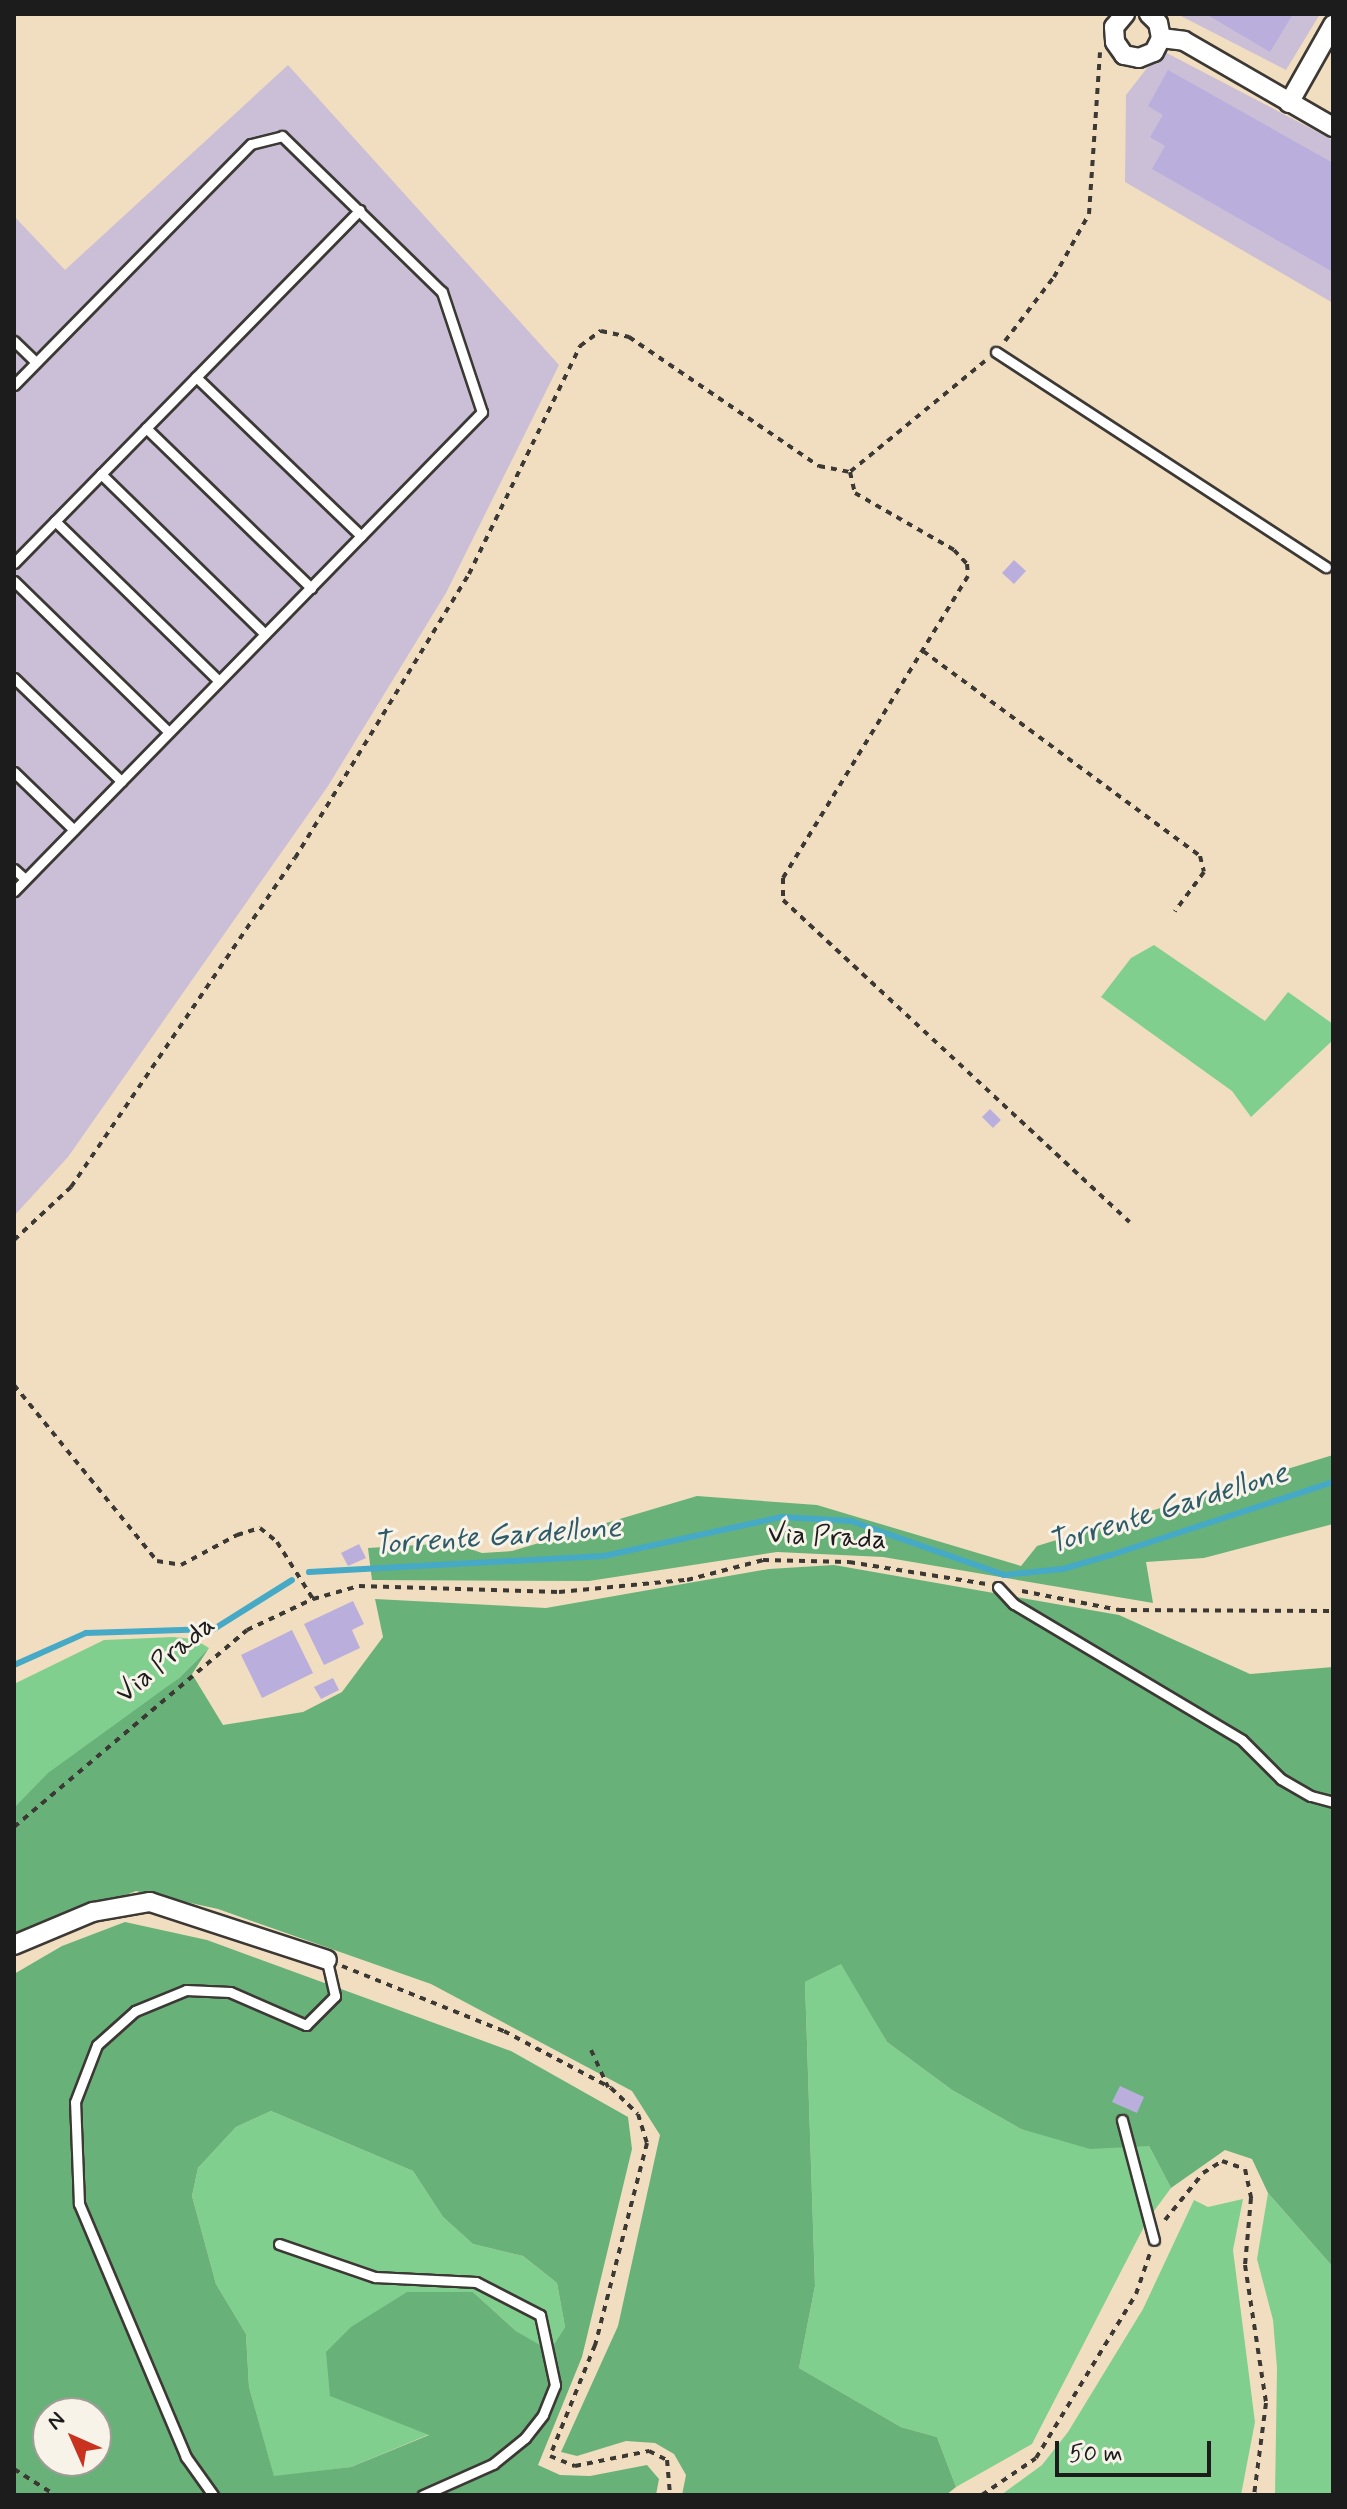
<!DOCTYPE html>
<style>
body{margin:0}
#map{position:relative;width:1347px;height:2509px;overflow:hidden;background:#f1dec0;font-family:Mynerve,sans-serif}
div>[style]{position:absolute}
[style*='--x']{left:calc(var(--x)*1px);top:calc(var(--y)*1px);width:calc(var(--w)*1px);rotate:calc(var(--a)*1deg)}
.industrial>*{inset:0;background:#cabfd6}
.green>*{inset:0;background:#81cf8f}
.forest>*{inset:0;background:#68b27a}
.stream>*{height:6px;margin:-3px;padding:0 3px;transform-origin:3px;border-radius:3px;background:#46a9c6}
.building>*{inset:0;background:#baaedd}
.path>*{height:4px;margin-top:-2px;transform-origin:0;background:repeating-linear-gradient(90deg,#3c3935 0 6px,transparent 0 12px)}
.roads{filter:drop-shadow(2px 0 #3c3935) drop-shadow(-2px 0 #3c3935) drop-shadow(0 2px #3c3935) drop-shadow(0 -2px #3c3935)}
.service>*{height:9px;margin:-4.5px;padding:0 4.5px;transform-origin:4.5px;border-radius:4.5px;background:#fff}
.minor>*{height:18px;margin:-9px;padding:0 9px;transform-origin:9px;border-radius:9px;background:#fff}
span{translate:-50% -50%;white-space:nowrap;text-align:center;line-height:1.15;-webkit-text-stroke:6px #f7f3e8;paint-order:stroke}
.street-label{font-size:28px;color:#1c1c1c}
.water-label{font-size:30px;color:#2f5b68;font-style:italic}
.frame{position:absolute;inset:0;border:16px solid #1c1c1c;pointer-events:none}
.north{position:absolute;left:32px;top:2397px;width:80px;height:80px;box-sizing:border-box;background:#f7f3e8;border:2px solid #9f9d96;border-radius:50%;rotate:315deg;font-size:22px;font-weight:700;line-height:32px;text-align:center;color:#1c1c1c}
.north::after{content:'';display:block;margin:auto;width:28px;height:36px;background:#c8321e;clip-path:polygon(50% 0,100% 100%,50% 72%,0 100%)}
.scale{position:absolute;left:1055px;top:2441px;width:156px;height:36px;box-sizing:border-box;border:4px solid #1c1c1c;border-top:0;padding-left:10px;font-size:24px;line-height:28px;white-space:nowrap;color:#1c1c1c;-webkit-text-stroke:6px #f7f3e8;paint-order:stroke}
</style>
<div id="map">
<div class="industrial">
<i style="clip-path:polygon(1177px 14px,1320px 14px,1286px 70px)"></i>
<i style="clip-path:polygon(1161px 50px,1333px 140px,1333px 303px,1125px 182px,1126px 95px)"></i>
<i style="clip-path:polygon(288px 65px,559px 365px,446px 593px,328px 786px,68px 1157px,14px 1216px,14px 216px,65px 270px)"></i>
</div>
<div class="green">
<i style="clip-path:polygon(1154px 945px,1265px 1021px,1288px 992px,1333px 1024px,1333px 1040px,1251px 1117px,1232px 1091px,1101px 997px,1131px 958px)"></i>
<i style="clip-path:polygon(173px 1637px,194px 1639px,209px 1648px,179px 1678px,14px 1808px,14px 1684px,104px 1640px)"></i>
<i style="clip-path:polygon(842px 1963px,887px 2042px,952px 2090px,1021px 2129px,1149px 2146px,1171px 2188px,1148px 2219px,1032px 2444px,956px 2487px,937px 2437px,901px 2427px,799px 2368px,815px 2286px,805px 1982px)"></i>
<i style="clip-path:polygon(271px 2111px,413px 2171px,443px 2217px,473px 2244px,523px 2256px,557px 2283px,565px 2327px,550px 2352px,516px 2331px,473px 2292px,430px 2434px,351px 2467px,274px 2477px,249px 2387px,246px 2334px,216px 2284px,192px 2196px,198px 2168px,236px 2127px)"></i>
<i style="clip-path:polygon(1268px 2193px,1333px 2267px,1333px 2495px,1275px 2495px,1277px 2368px,1273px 2320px,1257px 2259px)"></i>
<i style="clip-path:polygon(1243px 2199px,1233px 2250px,1255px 2422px,1241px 2495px,1001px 2495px,1042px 2465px,1068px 2432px,1143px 2309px,1194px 2200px,1208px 2207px)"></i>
</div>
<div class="forest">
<i style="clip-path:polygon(1333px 1455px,1333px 1524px,1204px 1558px,1146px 1562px,1153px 1603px,883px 1557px,777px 1552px,589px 1581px,372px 1580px,368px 1548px,453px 1543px,482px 1553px,512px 1551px,697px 1496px,817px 1505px,1021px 1566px,1037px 1546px)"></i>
<i style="clip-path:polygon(834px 1565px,1119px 1615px,1250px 1674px,1333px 1667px,1333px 2267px,1268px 2193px,1252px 2159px,1225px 2150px,1171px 2188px,1149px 2146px,1090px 2149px,1021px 2129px,952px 2090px,887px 2042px,841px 1964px,805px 1982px,815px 2286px,799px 2368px,901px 2427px,937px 2437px,956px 2487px,946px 2495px,682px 2495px,686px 2475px,674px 2454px,655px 2443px,626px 2441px,577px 2456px,561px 2452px,618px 2326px,660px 2135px,632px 2091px,431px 1984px,218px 1909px,136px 1891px,14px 1940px,14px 1808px,48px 1773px,179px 1678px,209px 1648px,192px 1674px,223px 1725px,303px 1712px,342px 1692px,383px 1637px,375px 1599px,546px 1608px,769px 1569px)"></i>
<i style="clip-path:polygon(evenodd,125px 1922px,207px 1940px,511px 2051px,628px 2117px,632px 2149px,582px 2357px,538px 2465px,560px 2475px,590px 2476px,647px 2465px,659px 2479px,656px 2495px,14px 2495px,14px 1974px,62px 1946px,125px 1922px,271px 2111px,413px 2171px,443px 2217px,473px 2244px,523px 2256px,557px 2283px,565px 2327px,550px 2351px,516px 2331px,473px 2292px,407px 2292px,351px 2327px,326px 2352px,330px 2396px,429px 2435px,351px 2467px,274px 2476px,249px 2387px,246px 2334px,216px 2284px,192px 2196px,198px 2168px,236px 2127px,271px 2111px,125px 1922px,48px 2413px,96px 2413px,96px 2461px,48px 2461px,48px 2413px)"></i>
</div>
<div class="stream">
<i style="--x:309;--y:1572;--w:295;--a:-3.1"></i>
<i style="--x:604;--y:1556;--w:182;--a:-12.4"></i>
<i style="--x:782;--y:1517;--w:69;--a:3.3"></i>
<i style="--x:851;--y:1521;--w:162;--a:19.4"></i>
<i style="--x:1004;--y:1575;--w:59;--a:-5.8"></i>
<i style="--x:1063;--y:1569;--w:50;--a:-16.3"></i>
<i style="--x:1111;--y:1555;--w:234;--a:-18.2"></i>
<i style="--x:14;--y:1665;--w:79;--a:-24"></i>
<i style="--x:86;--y:1633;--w:128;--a:-1.8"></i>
<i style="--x:214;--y:1629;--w:92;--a:-32.1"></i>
</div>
<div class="building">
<i style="clip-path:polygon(1206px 14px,1293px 14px,1270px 52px)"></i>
<i style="clip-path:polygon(1168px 70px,1333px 163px,1333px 272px,1152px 169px,1165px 146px,1150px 137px,1163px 115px,1148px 106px)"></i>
<i style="clip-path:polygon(1014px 560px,1026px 571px,1014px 584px,1002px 573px)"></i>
<i style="clip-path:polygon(990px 1109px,1001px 1120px,993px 1128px,982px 1117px)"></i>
<i style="clip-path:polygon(359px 1544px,366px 1558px,348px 1566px,341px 1553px)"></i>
<i style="clip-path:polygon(353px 1601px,364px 1624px,352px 1630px,360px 1648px,324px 1665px,304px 1624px)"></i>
<i style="clip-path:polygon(292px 1630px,313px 1673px,262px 1698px,241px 1655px)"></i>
<i style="clip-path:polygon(333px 1678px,339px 1690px,321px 1699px,314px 1687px)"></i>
<i style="clip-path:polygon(1120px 2086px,1144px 2097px,1137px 2113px,1112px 2102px)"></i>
</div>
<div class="path">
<i style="--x:1005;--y:341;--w:81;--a:-52.6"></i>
<i style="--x:1054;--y:277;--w:72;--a:-60.9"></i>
<i style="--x:1089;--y:214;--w:162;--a:-86.1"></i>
<i style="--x:985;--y:361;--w:175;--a:140.6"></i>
<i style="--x:850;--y:472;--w:22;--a:77"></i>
<i style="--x:855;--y:493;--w:114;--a:29.9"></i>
<i style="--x:954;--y:550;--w:19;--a:47"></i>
<i style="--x:967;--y:564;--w:12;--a:85"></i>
<i style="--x:968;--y:576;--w:354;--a:121.5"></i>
<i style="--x:783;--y:878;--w:22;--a:90"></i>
<i style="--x:783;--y:900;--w:473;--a:42.9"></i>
<i style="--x:923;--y:651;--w:345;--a:36.5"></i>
<i style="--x:1200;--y:856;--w:16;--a:76"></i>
<i style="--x:1204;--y:872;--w:49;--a:126.6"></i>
<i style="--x:14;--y:1240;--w:78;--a:-42.9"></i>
<i style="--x:71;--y:1187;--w:398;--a:-55.8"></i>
<i style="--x:295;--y:858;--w:333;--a:-58.5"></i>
<i style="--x:469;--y:574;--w:254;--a:-64"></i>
<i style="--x:580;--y:346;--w:26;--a:-36"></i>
<i style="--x:601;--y:331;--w:29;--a:12"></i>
<i style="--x:629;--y:337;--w:230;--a:34.2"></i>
<i style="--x:819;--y:466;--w:32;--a:11"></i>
<i style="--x:14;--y:1385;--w:227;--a:50.9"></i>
<i style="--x:157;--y:1561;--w:24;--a:9"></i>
<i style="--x:181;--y:1565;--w:64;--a:-28.2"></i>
<i style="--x:237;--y:1535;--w:24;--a:-17"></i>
<i style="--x:260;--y:1528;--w:22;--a:39"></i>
<i style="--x:277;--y:1542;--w:67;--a:57.7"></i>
<i style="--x:1022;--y:1591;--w:99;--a:11.1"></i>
<i style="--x:1119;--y:1610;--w:214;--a:0.3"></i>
<i style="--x:14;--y:1827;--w:305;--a:-40.2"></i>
<i style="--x:247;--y:1630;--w:73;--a:-25.2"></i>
<i style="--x:313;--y:1599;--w:48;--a:-15.8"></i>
<i style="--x:359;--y:1586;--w:200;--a:1.7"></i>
<i style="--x:559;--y:1592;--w:129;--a:-5.4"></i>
<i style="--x:687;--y:1580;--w:79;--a:-14.7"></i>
<i style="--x:763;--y:1560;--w:86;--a:1.3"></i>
<i style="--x:849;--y:1562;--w:139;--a:9.1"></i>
<i style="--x:342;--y:1966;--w:175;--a:21.9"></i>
<i style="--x:504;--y:2031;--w:121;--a:28"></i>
<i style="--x:611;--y:2088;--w:37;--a:44"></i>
<i style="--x:638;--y:2114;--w:30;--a:73"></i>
<i style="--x:647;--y:2143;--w:209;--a:104.4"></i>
<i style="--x:595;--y:2345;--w:120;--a:112.1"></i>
<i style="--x:550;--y:2456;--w:27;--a:22"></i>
<i style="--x:575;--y:2466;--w:76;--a:-11.5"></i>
<i style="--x:649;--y:2451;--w:20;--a:27"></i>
<i style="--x:667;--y:2460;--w:35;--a:85"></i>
<i style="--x:591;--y:2050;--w:41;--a:65.3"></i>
<i style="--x:1165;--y:2220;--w:60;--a:-51"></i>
<i style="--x:1203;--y:2173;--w:22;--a:-32"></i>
<i style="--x:1222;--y:2161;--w:24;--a:19"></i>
<i style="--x:1245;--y:2169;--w:30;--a:78"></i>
<i style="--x:1251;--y:2198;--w:67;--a:95.1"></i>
<i style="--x:1245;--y:2265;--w:140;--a:81.3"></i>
<i style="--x:1266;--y:2403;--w:93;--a:97.4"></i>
<i style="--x:14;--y:2469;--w:49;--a:32.4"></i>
<i style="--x:982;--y:2495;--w:65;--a:-34.4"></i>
<i style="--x:1036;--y:2458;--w:192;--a:-58.6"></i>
<i style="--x:1136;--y:2294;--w:43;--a:-71.1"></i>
</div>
<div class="roads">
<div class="service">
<i style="--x:14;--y:341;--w:30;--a:44"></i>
<i style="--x:996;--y:352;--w:394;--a:33.1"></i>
<i style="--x:196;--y:377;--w:229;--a:43.9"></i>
<i style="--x:14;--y:385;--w:338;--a:-45.5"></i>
<i style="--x:251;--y:144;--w:32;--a:-14"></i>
<i style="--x:282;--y:136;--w:223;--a:44.3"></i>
<i style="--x:442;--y:292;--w:126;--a:71.6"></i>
<i style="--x:482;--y:412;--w:670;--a:134.33"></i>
<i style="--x:146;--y:428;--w:230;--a:44.1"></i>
<i style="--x:101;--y:474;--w:229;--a:44.3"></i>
<i style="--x:55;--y:521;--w:229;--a:44.3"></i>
<i style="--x:14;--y:563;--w:494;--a:-45.6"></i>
<i style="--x:14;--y:581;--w:216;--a:44.3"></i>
<i style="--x:14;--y:678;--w:149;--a:43.9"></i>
<i style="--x:14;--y:772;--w:83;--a:44"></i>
<i style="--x:14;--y:869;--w:15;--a:42"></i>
<i style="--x:998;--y:1587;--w:23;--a:47"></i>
<i style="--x:1014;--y:1604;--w:265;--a:30.8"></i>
<i style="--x:1242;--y:1740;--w:55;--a:45"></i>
<i style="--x:1281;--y:1779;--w:34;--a:30"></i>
<i style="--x:1311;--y:1796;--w:23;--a:15"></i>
<i style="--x:1122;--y:2120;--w:124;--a:75.1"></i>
<i style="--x:279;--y:2244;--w:102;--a:19"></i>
<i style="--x:375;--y:2277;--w:101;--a:2.8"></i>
<i style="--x:476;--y:2282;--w:72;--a:27.3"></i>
<i style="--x:540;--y:2315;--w:72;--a:77.9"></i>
<i style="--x:555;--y:2385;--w:32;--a:112"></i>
<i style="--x:543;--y:2415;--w:29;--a:128"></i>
<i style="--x:525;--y:2438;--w:41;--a:140.9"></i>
<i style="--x:493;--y:2464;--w:77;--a:156.1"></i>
<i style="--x:213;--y:2495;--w:47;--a:-125.4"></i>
<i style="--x:186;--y:2457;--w:275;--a:-112.9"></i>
<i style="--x:79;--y:2204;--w:102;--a:-92.2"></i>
<i style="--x:75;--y:2102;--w:61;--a:-68.9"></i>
<i style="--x:97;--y:2045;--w:51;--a:-41.8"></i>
<i style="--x:135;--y:2011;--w:55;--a:-22.4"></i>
<i style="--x:186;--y:1990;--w:44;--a:2.6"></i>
<i style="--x:230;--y:1992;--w:83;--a:23.5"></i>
<i style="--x:306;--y:2025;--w:41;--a:-45"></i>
<i style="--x:335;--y:1996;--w:37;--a:-103"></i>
</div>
<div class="minor">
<i style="--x:1125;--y:14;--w:17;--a:130"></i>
<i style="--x:1114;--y:27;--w:15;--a:86"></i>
<i style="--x:1115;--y:42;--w:16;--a:55"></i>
<i style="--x:1124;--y:55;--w:15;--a:11"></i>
<i style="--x:1139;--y:58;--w:16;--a:-22"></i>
<i style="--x:1154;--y:52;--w:16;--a:-63"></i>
<i style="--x:1161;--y:38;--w:15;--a:-101"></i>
<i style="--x:1158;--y:23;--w:13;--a:-135"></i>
<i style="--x:1161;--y:38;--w:23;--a:7"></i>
<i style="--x:1184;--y:41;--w:172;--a:30"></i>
<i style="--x:1289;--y:103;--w:90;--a:-60.6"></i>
<i style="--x:14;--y:1945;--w:86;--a:-22.7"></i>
<i style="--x:93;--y:1912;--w:58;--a:-10"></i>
<i style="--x:150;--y:1902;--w:186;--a:18.1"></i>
</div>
</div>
<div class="street-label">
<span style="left:827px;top:1538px;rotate:3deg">Via Prada</span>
<span style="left:166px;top:1660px;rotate:-40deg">Via Prada</span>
</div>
<div class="water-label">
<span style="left:1168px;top:1509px;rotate:-17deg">Torrente Gardellone</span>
<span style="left:497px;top:1537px;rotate:-4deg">Torrente Gardellone</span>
</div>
<div class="frame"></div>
<div class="north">N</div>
<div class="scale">50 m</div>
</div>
